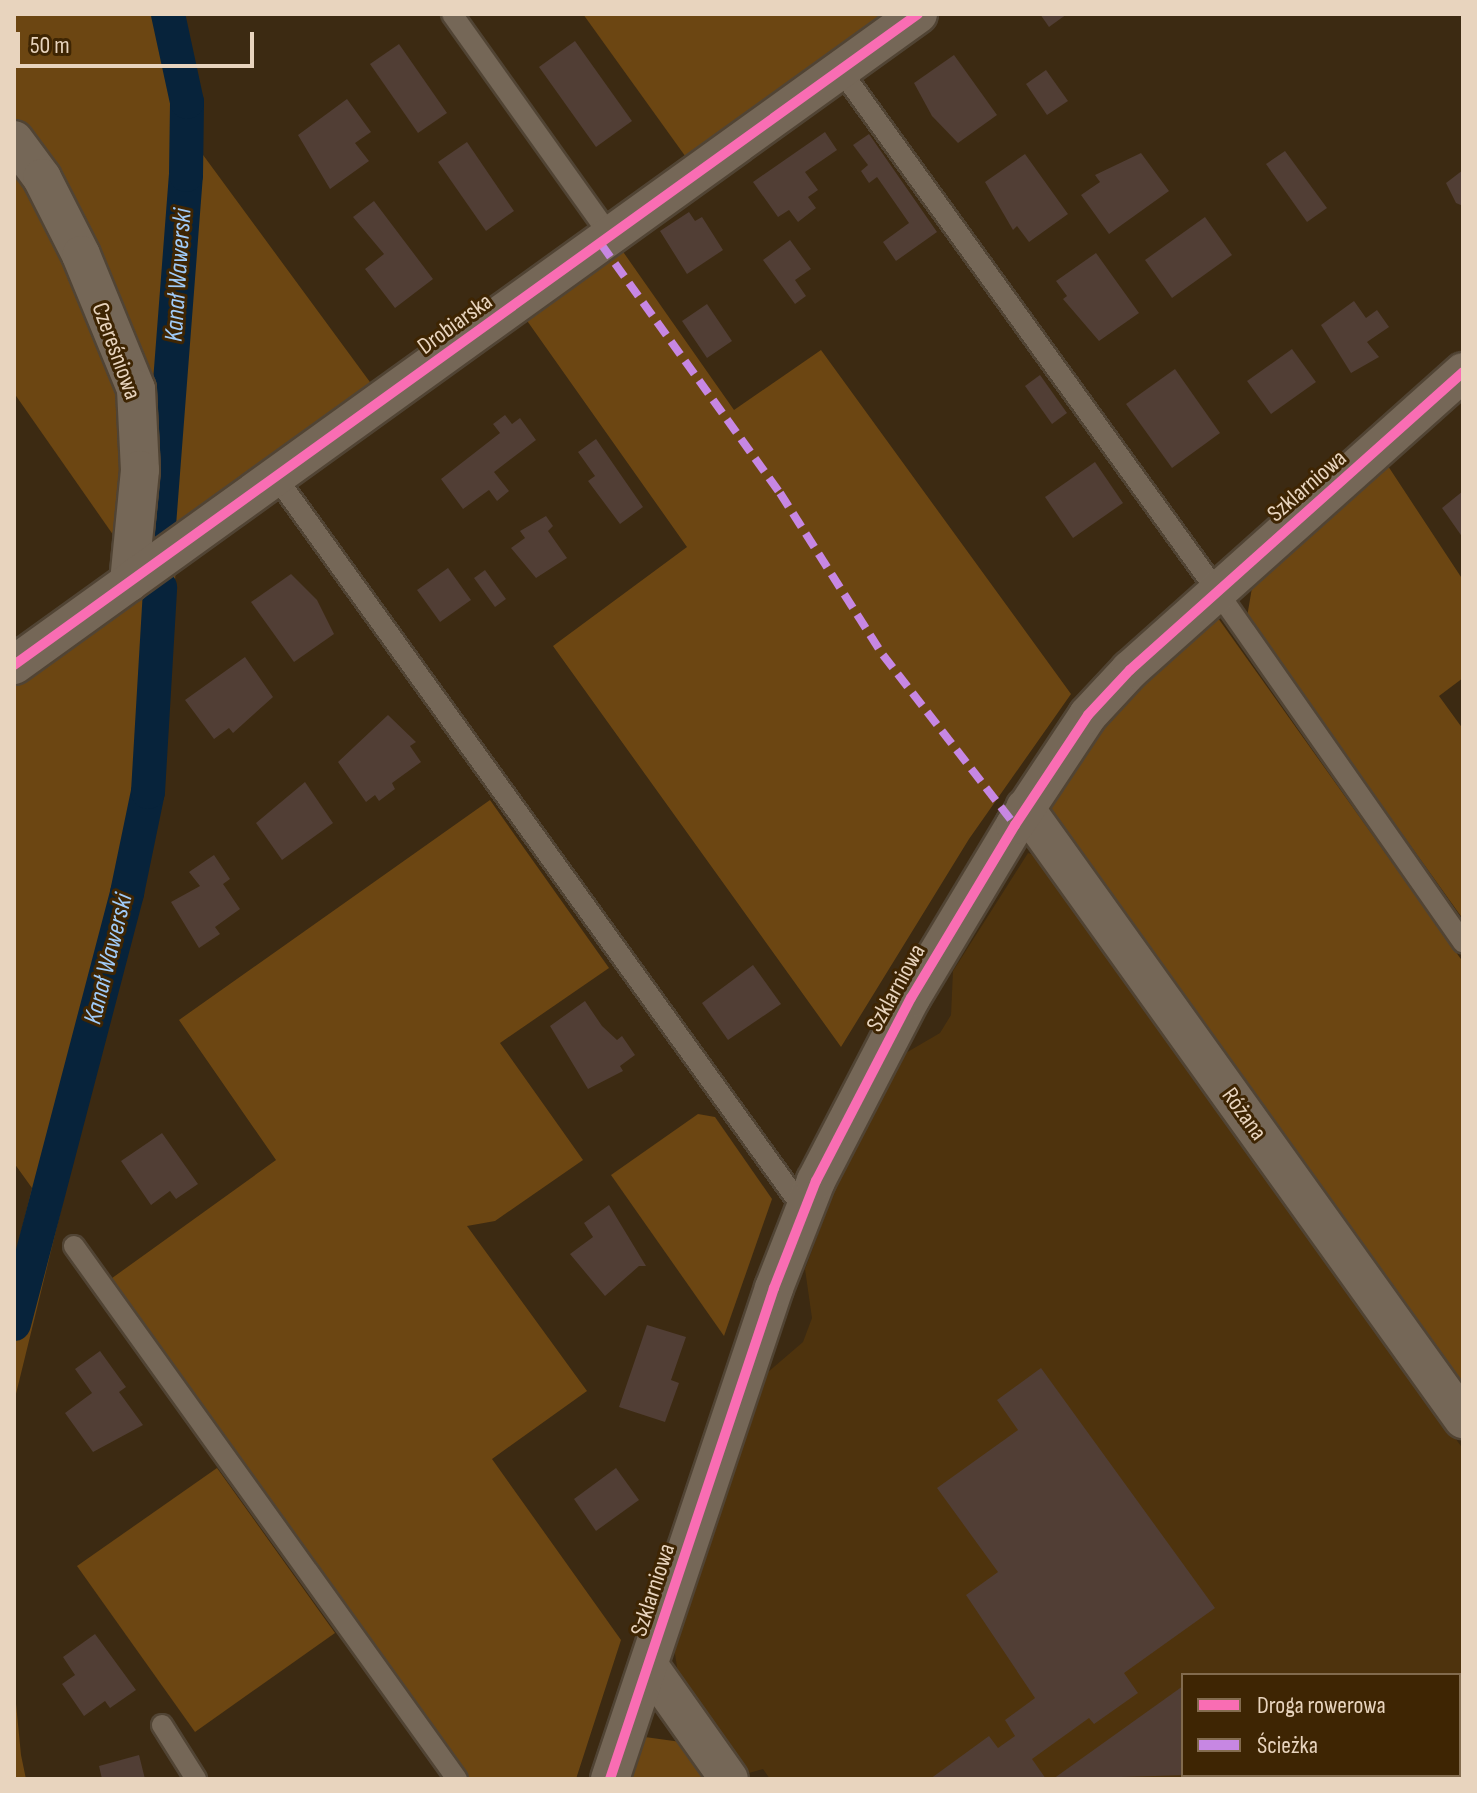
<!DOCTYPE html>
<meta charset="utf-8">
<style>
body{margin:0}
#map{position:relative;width:1477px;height:1793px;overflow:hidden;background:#3c2a12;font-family:"Sofia Sans Condensed",sans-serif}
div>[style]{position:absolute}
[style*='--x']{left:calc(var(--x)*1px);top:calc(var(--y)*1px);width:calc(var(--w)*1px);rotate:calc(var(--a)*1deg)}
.built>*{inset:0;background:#4e330d}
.green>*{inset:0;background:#6c4612}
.canal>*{height:34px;margin:-17px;padding:0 17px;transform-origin:17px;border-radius:17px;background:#07233b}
.building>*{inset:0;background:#513e35}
.roads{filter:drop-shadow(2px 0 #514434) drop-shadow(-2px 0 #514434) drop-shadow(0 2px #514434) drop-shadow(0 -2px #514434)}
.lane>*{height:20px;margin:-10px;padding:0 10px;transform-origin:10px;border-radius:10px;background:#756757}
.street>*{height:38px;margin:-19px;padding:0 19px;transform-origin:19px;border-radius:19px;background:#756757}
.quiet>*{height:8px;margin-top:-4px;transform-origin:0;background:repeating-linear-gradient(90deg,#c787e3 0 16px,transparent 0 24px)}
.cycleway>*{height:10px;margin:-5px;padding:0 5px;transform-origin:5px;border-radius:5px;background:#f96db3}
span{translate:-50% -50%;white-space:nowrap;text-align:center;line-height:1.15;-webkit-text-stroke:6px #3e2503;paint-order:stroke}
.street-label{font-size:24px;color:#e8d4be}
.water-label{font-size:26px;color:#a0cbf8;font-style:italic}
.frame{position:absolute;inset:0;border:16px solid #e8d4be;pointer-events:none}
.legend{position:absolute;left:1181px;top:1673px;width:280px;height:104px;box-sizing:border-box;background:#3e2503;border:2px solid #826b4e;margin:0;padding:10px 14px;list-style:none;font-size:24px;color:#e8d4be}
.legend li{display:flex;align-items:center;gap:16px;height:40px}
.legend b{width:40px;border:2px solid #826b4e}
.scale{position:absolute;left:16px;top:32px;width:238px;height:36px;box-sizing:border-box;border:4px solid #e8d4be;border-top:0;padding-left:10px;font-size:24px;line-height:28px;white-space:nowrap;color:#e8d4be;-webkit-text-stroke:6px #3e2503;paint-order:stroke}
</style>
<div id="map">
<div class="built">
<i style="clip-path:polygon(evenodd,1028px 853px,1041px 857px,1463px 1449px,1463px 1779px,770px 1779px,763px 1769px,742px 1775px,680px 1686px,672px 1635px,761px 1378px,803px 1342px,812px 1318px,805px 1269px,836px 1186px,904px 1054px,940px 1033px,951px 1015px,953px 971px,1028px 853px,1183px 1675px,1459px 1675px,1459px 1775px,1183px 1775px,1183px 1675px)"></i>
</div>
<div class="green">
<i style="clip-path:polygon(14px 14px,179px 14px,198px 104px,195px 144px,378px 393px,143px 555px,152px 386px,14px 127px)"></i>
<i style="clip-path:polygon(583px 14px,895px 14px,688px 160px)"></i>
<i style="clip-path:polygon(14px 156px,120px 378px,123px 549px,14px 393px)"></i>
<i style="clip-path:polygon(619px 246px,734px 410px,821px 350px,1071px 694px,969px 839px,841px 1047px,553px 646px,687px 547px,523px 315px)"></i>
<i style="clip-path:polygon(1388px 466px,1463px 580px,1463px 678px,1439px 696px,1463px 729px,1463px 919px,1247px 617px,1254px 576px)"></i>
<i style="clip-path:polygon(176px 567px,158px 814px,14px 1402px,14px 1260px,32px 1188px,14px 1163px,14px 680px)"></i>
<i style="clip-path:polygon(1213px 611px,1463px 962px,1463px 1400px,1050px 829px,1051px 804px,1094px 733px)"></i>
<i style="clip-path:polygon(490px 800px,609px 968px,500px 1043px,583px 1160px,495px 1221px,467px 1226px,587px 1391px,492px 1459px,621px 1640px,576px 1779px,467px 1779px,108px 1281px,276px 1160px,179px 1020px)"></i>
<i style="clip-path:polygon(698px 1114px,715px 1117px,772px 1199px,724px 1336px,611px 1175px)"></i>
<i style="clip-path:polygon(217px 1468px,335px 1633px,195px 1732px,77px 1566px)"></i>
<i style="clip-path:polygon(14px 1683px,21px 1755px,26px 1779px,14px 1779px)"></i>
<i style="clip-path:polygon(645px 1737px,681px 1742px,708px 1779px,631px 1779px)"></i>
</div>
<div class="canal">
<i style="--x:158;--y:538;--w:364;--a:-85.6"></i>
<i style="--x:186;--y:175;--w:73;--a:-89.2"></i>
<i style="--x:187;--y:102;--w:90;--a:-102.2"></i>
<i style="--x:14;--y:1324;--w:446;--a:-75.3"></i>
<i style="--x:127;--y:893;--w:103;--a:-78.3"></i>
<i style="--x:148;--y:792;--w:205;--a:-86.6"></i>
</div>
<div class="building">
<i style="clip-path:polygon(1040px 14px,1067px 14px,1049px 27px)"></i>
<i style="clip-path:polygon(575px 41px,632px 121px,596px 147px,539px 67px)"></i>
<i style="clip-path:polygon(399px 44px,447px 113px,418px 133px,370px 64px)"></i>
<i style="clip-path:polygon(954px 55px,997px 115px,958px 143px,932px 116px,914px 83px)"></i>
<i style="clip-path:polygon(1046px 70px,1068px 101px,1047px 115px,1026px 84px)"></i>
<i style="clip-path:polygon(347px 99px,371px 132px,355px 143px,369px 161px,330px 189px,298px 135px)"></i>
<i style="clip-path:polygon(825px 132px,837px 150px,805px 172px,818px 190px,808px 197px,816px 208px,798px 222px,789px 210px,778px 217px,753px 182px)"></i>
<i style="clip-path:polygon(869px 134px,937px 232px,896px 261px,883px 242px,909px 223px,877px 177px,869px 183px,861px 171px,868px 165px,853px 145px)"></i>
<i style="clip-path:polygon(467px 142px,514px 211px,486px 231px,438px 162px)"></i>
<i style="clip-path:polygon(1285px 151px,1327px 208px,1307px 222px,1266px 164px)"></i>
<i style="clip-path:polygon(1141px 153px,1169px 191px,1109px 234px,1081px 195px,1100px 182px,1095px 175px)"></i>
<i style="clip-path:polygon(1025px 154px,1068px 214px,1029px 242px,1017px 226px,1013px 230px,985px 182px)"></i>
<i style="clip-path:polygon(1463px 170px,1463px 206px,1456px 203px,1446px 183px)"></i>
<i style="clip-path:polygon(374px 201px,433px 279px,395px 308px,365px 269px,384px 254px,353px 217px)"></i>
<i style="clip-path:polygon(689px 212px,695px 221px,702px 217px,723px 250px,687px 274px,660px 231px)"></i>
<i style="clip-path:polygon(1205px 217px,1232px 255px,1172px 298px,1145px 260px)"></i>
<i style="clip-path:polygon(790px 240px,811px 269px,795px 280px,806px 296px,795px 304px,763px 260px)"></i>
<i style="clip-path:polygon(1096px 253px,1139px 313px,1099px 341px,1063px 299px,1067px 296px,1056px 281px)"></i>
<i style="clip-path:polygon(1354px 301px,1366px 318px,1377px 310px,1389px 327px,1367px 342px,1379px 357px,1351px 373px,1321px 325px)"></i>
<i style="clip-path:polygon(707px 304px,732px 341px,707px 358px,682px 321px)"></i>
<i style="clip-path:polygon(1292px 349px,1316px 382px,1271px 414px,1247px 381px)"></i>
<i style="clip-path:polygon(1175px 369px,1220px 433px,1172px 468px,1126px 404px)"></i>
<i style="clip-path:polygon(1040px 375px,1067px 413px,1052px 424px,1025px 386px)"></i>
<i style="clip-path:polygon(505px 415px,512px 424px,520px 418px,536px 440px,494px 472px,509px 491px,497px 501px,489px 490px,463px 509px,441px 479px,500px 433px,493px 424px)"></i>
<i style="clip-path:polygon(596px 439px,643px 507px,620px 524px,588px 481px,595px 476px,578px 452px)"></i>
<i style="clip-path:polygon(1095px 462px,1123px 503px,1073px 538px,1045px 497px)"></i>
<i style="clip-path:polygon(1463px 491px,1463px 538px,1442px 508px)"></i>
<i style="clip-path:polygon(546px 516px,553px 526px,548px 531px,567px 558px,536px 578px,511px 548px,525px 538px,520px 531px)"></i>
<i style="clip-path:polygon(448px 568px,471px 600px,440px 622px,417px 590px)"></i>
<i style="clip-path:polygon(485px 570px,506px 599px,495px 607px,474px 578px)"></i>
<i style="clip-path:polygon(291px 574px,317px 600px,334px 634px,294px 662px,251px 602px)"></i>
<i style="clip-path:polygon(245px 657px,273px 697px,233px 733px,229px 728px,214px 739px,185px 700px)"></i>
<i style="clip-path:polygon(388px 715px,416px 742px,410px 746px,421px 762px,392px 783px,395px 789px,379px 801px,375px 795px,366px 802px,338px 762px)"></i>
<i style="clip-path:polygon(305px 782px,333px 823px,282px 860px,256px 823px)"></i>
<i style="clip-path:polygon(214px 855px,230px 879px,223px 884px,240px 909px,215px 927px,220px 934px,199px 948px,171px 902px,200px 886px,189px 872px)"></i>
<i style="clip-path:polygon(753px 965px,781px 1004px,728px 1040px,702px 1003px)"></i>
<i style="clip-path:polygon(585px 1001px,602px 1026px,617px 1040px,622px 1036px,635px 1055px,620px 1066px,623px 1071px,588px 1089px,550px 1026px)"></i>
<i style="clip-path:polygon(162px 1133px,198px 1184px,176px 1199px,170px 1191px,151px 1205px,121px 1161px)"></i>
<i style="clip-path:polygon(609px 1205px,646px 1266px,639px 1266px,605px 1296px,570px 1254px,593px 1237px,584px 1223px)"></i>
<i style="clip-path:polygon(647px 1325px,686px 1337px,671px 1380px,679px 1383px,665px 1422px,619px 1407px)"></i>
<i style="clip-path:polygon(100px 1351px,126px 1387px,119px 1392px,143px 1425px,93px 1452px,65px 1413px,92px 1393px,75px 1369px)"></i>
<i style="clip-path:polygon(1041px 1368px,1215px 1608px,1124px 1673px,1138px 1693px,1094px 1724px,1089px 1718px,1032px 1759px,1046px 1779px,930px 1779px,989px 1736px,998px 1748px,1015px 1736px,1005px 1720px,1035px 1698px,966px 1595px,998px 1572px,937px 1488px,1018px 1430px,997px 1400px)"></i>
<i style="clip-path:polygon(616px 1468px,639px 1500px,596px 1531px,574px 1499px)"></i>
<i style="clip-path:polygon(95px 1634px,136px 1690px,110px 1708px,105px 1701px,84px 1716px,62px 1684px,75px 1675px,63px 1657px)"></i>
<i style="clip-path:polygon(1183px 1686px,1183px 1775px,1189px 1775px,1053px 1779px)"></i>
<i style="clip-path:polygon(139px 1755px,145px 1779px,102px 1779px,99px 1766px)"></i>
<i style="clip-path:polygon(1214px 1775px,1272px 1775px,1275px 1779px,1208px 1779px)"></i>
</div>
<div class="roads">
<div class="lane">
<i style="--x:452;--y:14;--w:274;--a:54.5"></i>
<i style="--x:842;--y:72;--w:640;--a:54.15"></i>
<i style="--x:1217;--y:591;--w:429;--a:55"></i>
<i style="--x:276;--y:477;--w:905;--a:54.22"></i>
<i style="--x:74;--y:1246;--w:656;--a:54.3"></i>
<i style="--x:162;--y:1725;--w:64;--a:57.8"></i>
</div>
<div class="street">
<i style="--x:14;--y:140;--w:47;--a:53.6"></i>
<i style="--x:42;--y:178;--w:86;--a:63.1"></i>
<i style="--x:81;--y:255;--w:145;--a:67.7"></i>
<i style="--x:136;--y:389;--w:81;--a:87.2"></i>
<i style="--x:140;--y:470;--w:113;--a:95.6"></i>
<i style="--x:14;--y:665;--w:1114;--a:-35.76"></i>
<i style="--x:1025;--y:808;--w:752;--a:54.36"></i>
<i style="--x:649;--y:1666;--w:138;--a:54.7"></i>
<i style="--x:610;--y:1779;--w:518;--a:-71.53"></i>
<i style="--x:774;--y:1288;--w:115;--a:-68.6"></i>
<i style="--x:816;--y:1181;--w:206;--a:-62.6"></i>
<i style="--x:911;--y:998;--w:202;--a:-59"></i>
<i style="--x:1015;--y:825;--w:132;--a:-56.4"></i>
<i style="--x:1088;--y:715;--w:62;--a:-47"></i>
<i style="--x:1130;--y:670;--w:447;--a:-41.8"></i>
</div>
</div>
<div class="quiet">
<i style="--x:601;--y:244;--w:307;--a:54.3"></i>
<i style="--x:780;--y:493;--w:192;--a:57.6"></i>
<i style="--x:883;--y:655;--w:215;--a:52.2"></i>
</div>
<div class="cycleway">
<i style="--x:14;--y:665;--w:1114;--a:-35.76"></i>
<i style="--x:610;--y:1779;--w:518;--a:-71.53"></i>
<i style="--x:774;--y:1288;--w:115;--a:-68.6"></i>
<i style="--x:816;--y:1181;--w:206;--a:-62.6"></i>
<i style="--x:911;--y:998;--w:202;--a:-59"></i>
<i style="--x:1015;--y:825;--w:132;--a:-56.4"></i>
<i style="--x:1088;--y:715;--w:62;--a:-47"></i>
<i style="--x:1130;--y:670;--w:447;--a:-41.8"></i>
</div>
<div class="street-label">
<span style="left:455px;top:324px;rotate:-36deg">Drobiarska</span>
<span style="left:116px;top:351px;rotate:70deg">Czereśniowa</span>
<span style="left:1307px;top:486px;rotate:-41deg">Szklarniowa</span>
<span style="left:896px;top:988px;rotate:-61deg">Szklarniowa</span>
<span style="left:1244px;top:1114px;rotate:54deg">Różana</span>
<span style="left:653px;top:1590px;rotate:-72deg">Szklarniowa</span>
</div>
<div class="water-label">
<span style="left:179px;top:275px;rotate:-86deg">Kanał Wawerski</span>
<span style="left:109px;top:959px;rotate:-76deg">Kanał Wawerski</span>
</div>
<div class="frame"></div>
<ul class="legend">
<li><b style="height:10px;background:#f96db3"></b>Droga rowerowa</li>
<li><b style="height:10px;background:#c787e3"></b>Ścieżka</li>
</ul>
<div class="scale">50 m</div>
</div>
